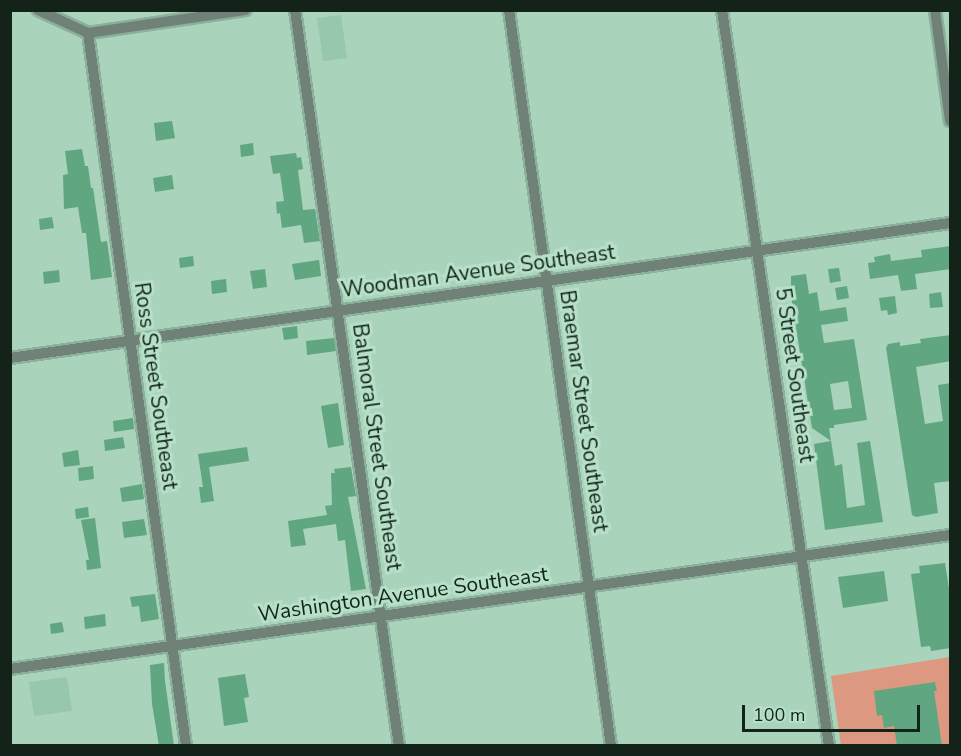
<!DOCTYPE html>
<style>
body{margin:0}
#map{position:relative;width:961px;height:756px;overflow:hidden;background:#a9d3bb;font-family:"Nunito Sans",sans-serif}
div>[style]{position:absolute}
[style*='--x']{left:calc(var(--x)*1px);top:calc(var(--y)*1px);width:calc(var(--w)*1px);rotate:calc(var(--a)*1deg)}
.built>*{inset:0;background:#97c8ac}
.green>*{inset:0;background:#dc9880}
.building>*{inset:0;background:#60a681}
.roads{filter:drop-shadow(2px 0 #8bb09b) drop-shadow(-2px 0 #8bb09b) drop-shadow(0 2px #8bb09b) drop-shadow(0 -2px #8bb09b)}
.street>*{height:10px;margin:-5px;padding:0 5px;transform-origin:5px;border-radius:5px;background:#708177}
span{translate:-50% -50%;white-space:nowrap;text-align:center;line-height:1.15;-webkit-text-stroke:6px #b6e0c8;paint-order:stroke}
.street-label{font-size:21px;color:#13231a}
.frame{position:absolute;inset:0;border:12px solid #13231a;pointer-events:none}
.scale{position:absolute;left:742px;top:705px;width:178px;height:27px;box-sizing:border-box;border:3px solid #13231a;border-top:0;padding-left:8px;font-size:18px;line-height:21px;white-space:nowrap;color:#13231a;-webkit-text-stroke:4px #b6e0c8;paint-order:stroke}
</style>
<div id="map">
<div class="built">
<i style="clip-path:polygon(341px 15px,347px 58px,323px 61px,317px 18px)"></i>
<i style="clip-path:polygon(67px 677px,72px 711px,34px 716px,29px 682px)"></i>
</div>
<div class="green">
<i style="clip-path:polygon(950px 657px,950px 745px,841px 745px,831px 676px)"></i>
</div>
<div class="building">
<i style="clip-path:polygon(172px 121px,175px 138px,156px 141px,154px 123px)"></i>
<i style="clip-path:polygon(253px 143px,254px 155px,241px 157px,240px 145px)"></i>
<i style="clip-path:polygon(82px 149px,85px 166px,88px 166px,91px 188px,93px 188px,101px 242px,107px 241px,112px 277px,91px 280px,86px 233px,82px 233px,78px 207px,64px 209px,63px 175px,68px 174px,65px 151px)"></i>
<i style="clip-path:polygon(296px 153px,297px 158px,301px 157px,303px 169px,298px 170px,303px 210px,315px 209px,320px 241px,304px 243px,301px 225px,282px 228px,280px 213px,277px 214px,276px 202px,284px 201px,280px 173px,273px 174px,270px 156px)"></i>
<i style="clip-path:polygon(172px 175px,174px 189px,155px 192px,153px 178px)"></i>
<i style="clip-path:polygon(52px 217px,54px 228px,40px 230px,39px 219px)"></i>
<i style="clip-path:polygon(951px 246px,951px 269px,915px 274px,917px 289px,901px 291px,898px 275px,870px 279px,868px 263px,875px 262px,874px 257px,890px 254px,891px 261px,922px 257px,921px 250px)"></i>
<i style="clip-path:polygon(193px 256px,194px 266px,180px 268px,179px 258px)"></i>
<i style="clip-path:polygon(319px 260px,321px 276px,295px 280px,292px 264px)"></i>
<i style="clip-path:polygon(839px 268px,841px 281px,830px 283px,828px 269px)"></i>
<i style="clip-path:polygon(265px 269px,267px 287px,253px 289px,250px 271px)"></i>
<i style="clip-path:polygon(59px 270px,60px 282px,44px 284px,43px 272px)"></i>
<i style="clip-path:polygon(evenodd,806px 274px,809px 294px,817px 292px,820px 311px,846px 307px,848px 321px,821px 325px,824px 343px,854px 339px,867px 420px,834px 425px,834px 428px,829px 428px,835px 466px,842px 464px,847px 508px,865px 505px,857px 443px,870px 441px,883px 522px,825px 530px,814px 444px,831px 441px,812px 428px,791px 296px,791px 276px,806px 274px,848px 381px,852px 408px,834px 410px,830px 384px,848px 381px)"></i>
<i style="clip-path:polygon(226px 279px,227px 292px,212px 294px,211px 281px)"></i>
<i style="clip-path:polygon(847px 286px,849px 298px,837px 300px,835px 288px)"></i>
<i style="clip-path:polygon(941px 292px,943px 307px,930px 308px,929px 294px)"></i>
<i style="clip-path:polygon(895px 296px,897px 313px,888px 315px,887px 310px,881px 311px,879px 298px)"></i>
<i style="clip-path:polygon(297px 326px,298px 338px,284px 340px,282px 328px)"></i>
<i style="clip-path:polygon(951px 335px,951px 361px,916px 367px,925px 424px,943px 421px,938px 385px,951px 383px,951px 481px,934px 483px,938px 513px,916px 517px,912px 515px,886px 348px,888px 344px,900px 342px,900px 346px,921px 343px,920px 339px)"></i>
<i style="clip-path:polygon(334px 338px,336px 351px,307px 355px,306px 341px)"></i>
<i style="clip-path:polygon(338px 403px,344px 445px,328px 448px,321px 406px)"></i>
<i style="clip-path:polygon(133px 418px,134px 429px,114px 432px,113px 421px)"></i>
<i style="clip-path:polygon(123px 437px,125px 448px,105px 451px,104px 440px)"></i>
<i style="clip-path:polygon(247px 447px,249px 461px,209px 467px,214px 501px,201px 503px,199px 487px,203px 487px,198px 454px)"></i>
<i style="clip-path:polygon(78px 450px,80px 465px,64px 467px,62px 453px)"></i>
<i style="clip-path:polygon(93px 466px,94px 479px,79px 481px,78px 468px)"></i>
<i style="clip-path:polygon(351px 467px,356px 496px,348px 497px,366px 589px,351px 591px,345px 540px,338px 541px,336px 524px,303px 529px,306px 545px,291px 547px,288px 521px,327px 515px,325px 506px,332px 505px,331px 473px,335px 473px,334px 469px)"></i>
<i style="clip-path:polygon(142px 484px,144px 499px,122px 502px,120px 488px)"></i>
<i style="clip-path:polygon(88px 507px,89px 517px,76px 519px,75px 509px)"></i>
<i style="clip-path:polygon(95px 518px,101px 568px,87px 570px,86px 560px,89px 560px,81px 520px)"></i>
<i style="clip-path:polygon(144px 519px,147px 535px,124px 538px,122px 522px)"></i>
<i style="clip-path:polygon(945px 563px,951px 601px,951px 648px,931px 651px,930px 646px,921px 647px,911px 574px,920px 573px,919px 566px)"></i>
<i style="clip-path:polygon(884px 571px,888px 601px,843px 608px,838px 577px)"></i>
<i style="clip-path:polygon(155px 594px,159px 619px,141px 622px,139px 606px,132px 607px,130px 597px)"></i>
<i style="clip-path:polygon(105px 614px,106px 626px,85px 629px,84px 617px)"></i>
<i style="clip-path:polygon(62px 622px,64px 632px,51px 634px,50px 624px)"></i>
<i style="clip-path:polygon(164px 663px,165px 681px,174px 746px,159px 746px,152px 704px,150px 665px)"></i>
<i style="clip-path:polygon(245px 674px,249px 697px,244px 698px,248px 722px,224px 726px,218px 678px)"></i>
<i style="clip-path:polygon(935px 682px,937px 691px,934px 691px,942px 746px,897px 746px,894px 726px,884px 728px,882px 715px,877px 716px,874px 691px)"></i>
</div>
<div class="roads">
<div class="street">
<i style="--x:38;--y:10;--w:55;--a:24.7"></i>
<i style="--x:295;--y:10;--w:743;--a:81.96"></i>
<i style="--x:509;--y:10;--w:743;--a:82.11"></i>
<i style="--x:722;--y:10;--w:744;--a:81.73"></i>
<i style="--x:935;--y:10;--w:112;--a:82.3"></i>
<i style="--x:88;--y:33;--w:720;--a:82.17"></i>
<i style="--x:88;--y:33;--w:159;--a:-8.3"></i>
<i style="--x:10;--y:358;--w:950;--a:-8.17"></i>
<i style="--x:10;--y:669;--w:950;--a:-8.11"></i>
</div>
</div>
<div class="street-label">
<span style="left:478px;top:271px;rotate:-8deg">Woodman Avenue Southeast</span>
<span style="left:795px;top:375px;rotate:82deg">5 Street Southeast</span>
<span style="left:156px;top:386px;rotate:82deg">Ross Street Southeast</span>
<span style="left:584px;top:411px;rotate:82deg">Braemar Street Southeast</span>
<span style="left:377px;top:447px;rotate:82deg">Balmoral Street Southeast</span>
<span style="left:403px;top:594px;rotate:-8deg">Washington Avenue Southeast</span>
</div>
<div class="frame"></div>
<div class="scale">100 m</div>
</div>
